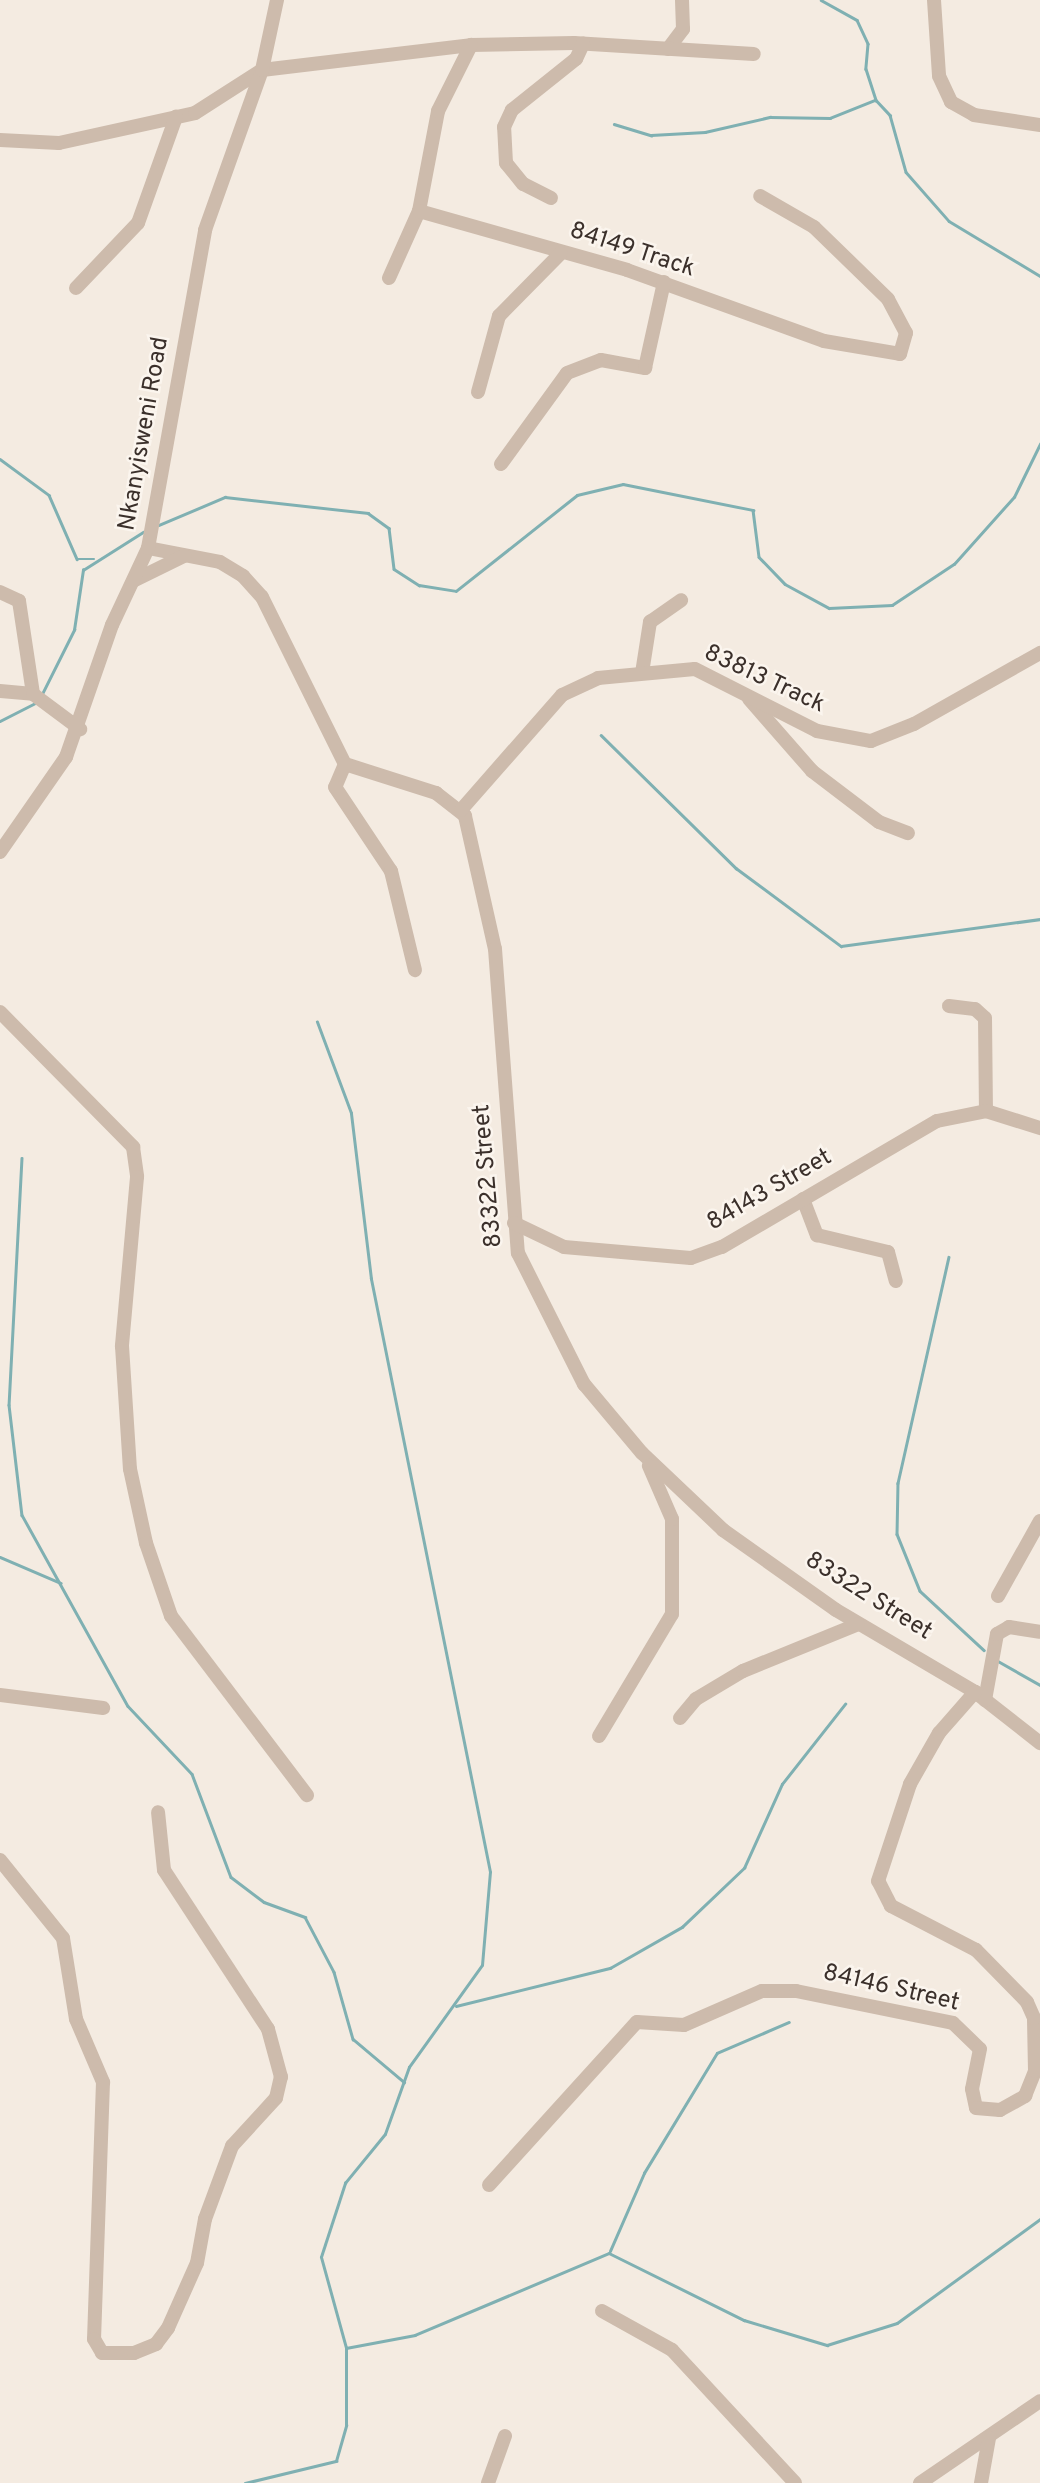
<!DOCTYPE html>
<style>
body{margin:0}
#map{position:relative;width:1040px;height:2483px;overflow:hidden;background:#f4ebe1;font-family:Overpass,sans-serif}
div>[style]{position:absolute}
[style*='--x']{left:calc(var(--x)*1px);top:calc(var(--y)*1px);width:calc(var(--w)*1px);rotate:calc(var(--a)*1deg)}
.stream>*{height:2.5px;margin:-1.25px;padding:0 1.25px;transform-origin:1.25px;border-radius:1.25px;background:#7fb0b2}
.minor>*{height:14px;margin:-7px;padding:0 7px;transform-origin:7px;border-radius:7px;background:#cdbbac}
span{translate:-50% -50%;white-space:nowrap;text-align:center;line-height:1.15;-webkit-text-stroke:5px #fbf5ee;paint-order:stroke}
.street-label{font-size:24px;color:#3b302b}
</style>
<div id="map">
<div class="stream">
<i style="--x:821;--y:0;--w:41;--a:29.1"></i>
<i style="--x:857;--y:20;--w:26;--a:65"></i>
<i style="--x:868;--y:44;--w:25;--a:95"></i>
<i style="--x:866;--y:69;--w:33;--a:72"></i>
<i style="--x:876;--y:100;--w:21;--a:47"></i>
<i style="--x:890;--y:115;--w:59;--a:74.3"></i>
<i style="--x:906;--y:172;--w:65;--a:48.7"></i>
<i style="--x:949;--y:221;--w:106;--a:31.1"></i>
<i style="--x:614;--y:124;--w:39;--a:17"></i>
<i style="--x:651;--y:135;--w:54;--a:-3.2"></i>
<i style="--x:705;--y:132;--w:67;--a:-13"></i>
<i style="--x:770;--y:117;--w:60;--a:1"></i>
<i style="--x:830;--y:118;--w:48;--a:-21.8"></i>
<i style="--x:0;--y:459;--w:61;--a:36.3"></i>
<i style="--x:49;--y:495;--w:70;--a:66.4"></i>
<i style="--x:77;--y:559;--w:17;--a:0"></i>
<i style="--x:159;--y:525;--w:72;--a:-23"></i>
<i style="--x:225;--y:497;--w:144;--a:6.4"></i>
<i style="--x:368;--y:513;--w:26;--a:36"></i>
<i style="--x:389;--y:528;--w:41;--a:83"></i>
<i style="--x:394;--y:569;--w:30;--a:33"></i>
<i style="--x:419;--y:585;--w:37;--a:9"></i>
<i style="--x:456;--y:591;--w:154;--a:-38.4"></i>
<i style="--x:577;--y:495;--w:47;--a:-13.4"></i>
<i style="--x:623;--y:484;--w:133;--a:11.3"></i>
<i style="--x:753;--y:510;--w:47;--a:82.7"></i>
<i style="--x:759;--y:557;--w:37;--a:46"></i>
<i style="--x:785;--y:584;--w:50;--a:28.6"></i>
<i style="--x:829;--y:608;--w:63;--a:-2.7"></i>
<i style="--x:892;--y:605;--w:74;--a:-33.5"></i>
<i style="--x:954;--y:564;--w:90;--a:-48.2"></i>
<i style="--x:1014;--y:497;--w:59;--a:-63.9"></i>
<i style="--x:42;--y:694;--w:72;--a:-63.4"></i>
<i style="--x:74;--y:630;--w:61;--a:-81.5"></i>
<i style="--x:83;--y:570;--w:71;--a:-32.3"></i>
<i style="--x:0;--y:721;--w:38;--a:-27"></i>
<i style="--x:601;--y:735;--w:190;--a:44.6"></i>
<i style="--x:736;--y:868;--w:131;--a:36.6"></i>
<i style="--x:841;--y:946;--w:201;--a:-7.7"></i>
<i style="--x:22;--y:1158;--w:247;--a:93"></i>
<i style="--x:9;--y:1405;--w:111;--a:83.3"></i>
<i style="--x:22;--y:1515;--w:218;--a:61"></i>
<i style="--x:128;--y:1706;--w:93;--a:46.7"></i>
<i style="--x:192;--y:1774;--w:110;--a:69.3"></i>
<i style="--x:231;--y:1877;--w:41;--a:37.1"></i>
<i style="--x:264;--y:1902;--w:44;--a:20.1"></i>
<i style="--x:305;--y:1917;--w:62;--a:62.2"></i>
<i style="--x:334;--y:1972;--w:70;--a:74.2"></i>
<i style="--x:353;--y:2039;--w:67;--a:40.1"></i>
<i style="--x:949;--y:1257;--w:232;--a:102.7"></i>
<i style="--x:898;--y:1483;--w:51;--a:91.1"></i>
<i style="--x:897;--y:1534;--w:61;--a:68"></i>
<i style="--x:920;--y:1591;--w:87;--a:42.7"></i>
<i style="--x:0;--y:1557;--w:66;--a:23.1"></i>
<i style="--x:998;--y:1661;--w:48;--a:29.7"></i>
<i style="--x:456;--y:2006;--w:159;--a:-13.9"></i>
<i style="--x:610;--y:1968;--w:83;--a:-29.7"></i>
<i style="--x:682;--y:1927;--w:86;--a:-43.6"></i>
<i style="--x:744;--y:1868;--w:92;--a:-65.7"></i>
<i style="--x:782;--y:1784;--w:102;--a:-51.8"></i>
<i style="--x:610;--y:2251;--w:85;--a:-66.4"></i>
<i style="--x:644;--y:2173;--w:140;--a:-58.7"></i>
<i style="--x:717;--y:2053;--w:78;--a:-23.3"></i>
<i style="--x:346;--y:2348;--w:70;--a:-10.7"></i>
<i style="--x:415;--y:2335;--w:211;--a:-22.9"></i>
<i style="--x:609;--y:2253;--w:151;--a:26.4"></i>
<i style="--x:744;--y:2320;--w:87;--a:16.8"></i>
<i style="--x:827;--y:2345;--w:73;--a:-17.4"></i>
<i style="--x:897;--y:2323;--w:177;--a:-36"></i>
<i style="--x:245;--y:2483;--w:94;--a:-13.6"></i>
<i style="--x:336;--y:2461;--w:37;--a:-74"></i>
<i style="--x:346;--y:2425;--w:77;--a:-90"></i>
<i style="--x:346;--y:2348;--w:94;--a:-105.4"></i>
<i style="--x:321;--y:2257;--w:78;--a:-72"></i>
<i style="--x:345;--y:2183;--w:63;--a:-50.8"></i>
<i style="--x:385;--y:2134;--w:71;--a:-70.3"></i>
<i style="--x:409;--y:2067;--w:125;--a:-54.4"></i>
<i style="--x:482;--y:1965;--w:93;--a:-85.1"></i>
<i style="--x:490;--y:1872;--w:605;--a:-101.35"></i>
<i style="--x:371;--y:1279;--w:167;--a:-96.9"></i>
<i style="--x:351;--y:1113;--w:97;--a:-110.5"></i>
</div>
<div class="minor">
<i style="--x:934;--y:0;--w:76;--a:86.2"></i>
<i style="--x:939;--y:76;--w:29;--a:65"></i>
<i style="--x:951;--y:102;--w:26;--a:29"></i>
<i style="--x:974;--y:115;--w:67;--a:8.6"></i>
<i style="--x:668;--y:49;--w:25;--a:-53"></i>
<i style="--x:683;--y:29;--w:29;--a:-92"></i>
<i style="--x:0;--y:140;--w:59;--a:2.9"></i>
<i style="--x:59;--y:143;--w:139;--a:-12.4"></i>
<i style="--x:195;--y:113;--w:80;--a:-32.7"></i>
<i style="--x:262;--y:70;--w:210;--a:-6.8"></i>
<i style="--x:471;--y:45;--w:103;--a:-1.1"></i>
<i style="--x:574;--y:43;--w:180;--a:3.5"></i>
<i style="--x:551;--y:198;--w:31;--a:-153"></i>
<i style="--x:523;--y:184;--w:27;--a:-129"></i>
<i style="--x:506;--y:163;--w:36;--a:-93"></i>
<i style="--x:504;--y:127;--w:19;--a:-65"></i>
<i style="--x:512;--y:110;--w:82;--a:-38.6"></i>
<i style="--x:576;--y:59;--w:17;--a:-65"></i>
<i style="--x:419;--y:211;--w:102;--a:-79.2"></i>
<i style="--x:438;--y:111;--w:74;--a:-63.4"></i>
<i style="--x:389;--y:278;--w:73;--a:-65.9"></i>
<i style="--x:419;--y:211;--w:216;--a:15.8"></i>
<i style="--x:627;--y:270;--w:209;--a:19.8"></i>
<i style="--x:824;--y:341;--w:77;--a:9.7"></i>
<i style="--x:900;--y:354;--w:22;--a:-74"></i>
<i style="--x:906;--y:333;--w:38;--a:-118"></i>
<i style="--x:888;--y:299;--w:103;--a:-135.8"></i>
<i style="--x:814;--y:227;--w:62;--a:-150.1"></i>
<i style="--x:76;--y:288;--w:90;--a:-46.4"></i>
<i style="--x:138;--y:223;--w:113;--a:-70.3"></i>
<i style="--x:478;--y:392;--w:79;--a:-74.6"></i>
<i style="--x:499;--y:316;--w:88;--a:-45.5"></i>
<i style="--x:501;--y:464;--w:112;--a:-54"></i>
<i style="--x:567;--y:373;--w:36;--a:-21"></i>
<i style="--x:601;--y:360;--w:45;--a:10.3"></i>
<i style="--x:645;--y:368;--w:88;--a:-77.5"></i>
<i style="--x:148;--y:548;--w:73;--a:11"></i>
<i style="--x:220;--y:562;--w:27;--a:31"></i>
<i style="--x:243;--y:576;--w:28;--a:48"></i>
<i style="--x:262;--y:597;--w:186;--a:63.6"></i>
<i style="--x:345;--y:764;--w:96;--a:17.7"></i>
<i style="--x:436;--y:793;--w:37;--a:38"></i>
<i style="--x:465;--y:816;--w:136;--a:77.3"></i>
<i style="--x:495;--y:949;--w:305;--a:85.7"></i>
<i style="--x:518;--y:1253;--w:147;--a:63.3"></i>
<i style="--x:584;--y:1384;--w:90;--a:50"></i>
<i style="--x:642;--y:1453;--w:112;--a:43.5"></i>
<i style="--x:723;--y:1530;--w:138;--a:35.3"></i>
<i style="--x:836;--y:1610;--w:161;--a:30.5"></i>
<i style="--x:975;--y:1692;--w:83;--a:38.1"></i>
<i style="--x:135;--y:580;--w:55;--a:-26.1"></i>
<i style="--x:0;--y:592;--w:21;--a:25"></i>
<i style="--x:19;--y:601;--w:94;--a:81.4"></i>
<i style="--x:642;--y:673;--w:52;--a:-81.1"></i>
<i style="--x:650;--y:622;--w:38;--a:-35"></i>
<i style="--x:0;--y:691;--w:33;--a:5"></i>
<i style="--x:33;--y:694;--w:59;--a:36.7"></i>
<i style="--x:749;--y:699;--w:96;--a:48.8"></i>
<i style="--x:812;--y:771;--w:84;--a:37.3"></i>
<i style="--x:879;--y:822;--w:31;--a:21"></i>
<i style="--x:345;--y:764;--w:25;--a:113"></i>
<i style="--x:335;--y:787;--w:101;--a:56.3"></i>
<i style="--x:391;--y:871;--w:102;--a:76.4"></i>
<i style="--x:461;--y:810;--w:153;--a:-48.7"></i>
<i style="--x:562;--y:695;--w:40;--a:-25"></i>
<i style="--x:598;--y:678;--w:97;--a:-5.3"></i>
<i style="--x:695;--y:669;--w:137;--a:26.9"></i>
<i style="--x:817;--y:731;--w:55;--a:10.5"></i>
<i style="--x:871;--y:741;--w:46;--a:-21.6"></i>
<i style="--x:914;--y:724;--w:145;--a:-29.4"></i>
<i style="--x:0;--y:852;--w:116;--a:-55.2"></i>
<i style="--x:66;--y:757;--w:140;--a:-70.8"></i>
<i style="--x:112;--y:625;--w:85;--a:-64.9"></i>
<i style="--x:148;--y:548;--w:323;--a:-79.8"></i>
<i style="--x:205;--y:230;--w:170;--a:-70.4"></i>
<i style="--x:262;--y:70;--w:72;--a:-77.9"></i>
<i style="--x:949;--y:1006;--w:26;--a:7"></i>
<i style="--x:975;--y:1009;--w:13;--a:42"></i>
<i style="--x:985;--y:1018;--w:93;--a:89.4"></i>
<i style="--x:0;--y:1012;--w:190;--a:45.4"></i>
<i style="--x:133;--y:1147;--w:30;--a:82"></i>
<i style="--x:137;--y:1177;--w:170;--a:95.1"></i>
<i style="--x:122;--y:1346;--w:123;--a:86.3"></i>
<i style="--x:130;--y:1469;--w:76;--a:77.8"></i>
<i style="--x:146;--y:1543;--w:77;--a:71.1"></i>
<i style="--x:171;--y:1616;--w:225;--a:52.8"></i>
<i style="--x:803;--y:1199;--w:39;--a:69"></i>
<i style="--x:817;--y:1235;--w:73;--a:13.5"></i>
<i style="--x:888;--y:1252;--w:30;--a:75"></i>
<i style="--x:514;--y:1223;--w:55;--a:25.6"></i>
<i style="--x:564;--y:1247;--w:127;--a:5"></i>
<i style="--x:691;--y:1258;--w:33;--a:-20"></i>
<i style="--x:722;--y:1247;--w:249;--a:-30.4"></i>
<i style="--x:937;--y:1121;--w:50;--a:-11.5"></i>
<i style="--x:986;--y:1111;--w:57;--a:17.5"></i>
<i style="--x:998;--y:1596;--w:86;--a:-60.8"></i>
<i style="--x:0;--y:1695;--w:104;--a:7.2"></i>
<i style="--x:985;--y:1700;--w:67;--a:-79.7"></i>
<i style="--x:997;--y:1634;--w:14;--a:-30"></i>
<i style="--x:1009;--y:1627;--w:31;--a:9"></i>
<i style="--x:680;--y:1718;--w:25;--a:-50"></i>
<i style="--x:696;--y:1699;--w:55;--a:-30.8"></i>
<i style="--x:743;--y:1671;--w:124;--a:-22.2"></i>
<i style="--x:599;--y:1736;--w:142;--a:-59.1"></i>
<i style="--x:672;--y:1614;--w:95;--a:-90"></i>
<i style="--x:672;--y:1519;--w:58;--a:-113.5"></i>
<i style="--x:0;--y:1860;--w:100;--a:51.1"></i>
<i style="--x:63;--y:1938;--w:82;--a:80.9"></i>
<i style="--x:76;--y:2019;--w:69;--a:66.8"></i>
<i style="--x:103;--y:2082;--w:257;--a:92"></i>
<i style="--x:94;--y:2339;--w:16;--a:60"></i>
<i style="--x:102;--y:2353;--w:32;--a:0"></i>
<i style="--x:134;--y:2353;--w:24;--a:-22"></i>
<i style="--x:156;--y:2344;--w:20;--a:-53"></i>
<i style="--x:168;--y:2328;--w:71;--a:-66"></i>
<i style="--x:197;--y:2263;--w:45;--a:-79.7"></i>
<i style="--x:205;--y:2219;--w:78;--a:-69.7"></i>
<i style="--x:232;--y:2146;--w:65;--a:-47.5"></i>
<i style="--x:276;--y:2098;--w:22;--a:-77"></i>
<i style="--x:281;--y:2077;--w:50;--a:-105.2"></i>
<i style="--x:268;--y:2029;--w:190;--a:-123.2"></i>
<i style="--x:164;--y:1870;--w:58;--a:-95.9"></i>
<i style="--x:489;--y:2185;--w:220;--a:-47.8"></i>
<i style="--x:637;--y:2022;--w:47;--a:3.7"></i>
<i style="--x:684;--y:2025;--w:85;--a:-23.6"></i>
<i style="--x:762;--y:1991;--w:34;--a:0"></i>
<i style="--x:796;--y:1991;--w:160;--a:11.5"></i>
<i style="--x:953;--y:2023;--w:37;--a:44"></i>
<i style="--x:980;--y:2049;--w:41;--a:101.3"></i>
<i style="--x:972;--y:2089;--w:19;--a:78"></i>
<i style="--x:976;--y:2108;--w:24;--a:5"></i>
<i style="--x:1000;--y:2110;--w:29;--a:-29"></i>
<i style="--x:1025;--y:2096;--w:27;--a:-68"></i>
<i style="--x:1035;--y:2071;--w:53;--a:-91.1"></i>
<i style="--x:1034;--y:2018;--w:17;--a:-114"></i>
<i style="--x:1027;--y:2002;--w:73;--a:-134.4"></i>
<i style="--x:976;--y:1950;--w:96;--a:-152.6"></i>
<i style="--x:891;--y:1906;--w:28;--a:-117"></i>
<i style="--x:878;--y:1881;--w:102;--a:-71.7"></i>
<i style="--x:910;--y:1784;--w:59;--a:-60.4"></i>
<i style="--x:939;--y:1733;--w:55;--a:-48.7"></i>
<i style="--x:602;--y:2311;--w:80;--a:29.1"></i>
<i style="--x:672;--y:2350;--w:181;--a:47.2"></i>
<i style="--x:488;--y:2483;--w:50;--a:-70.1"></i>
<i style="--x:920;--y:2483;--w:145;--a:-34.3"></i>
<i style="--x:981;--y:2483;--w:46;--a:-79.9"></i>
</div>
<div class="street-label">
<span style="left:632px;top:251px;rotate:18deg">84149 Track</span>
<span style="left:145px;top:434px;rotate:-80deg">Nkanyisweni Road</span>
<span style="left:764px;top:680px;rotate:25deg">83813 Track</span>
<span style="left:489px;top:1176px;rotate:-95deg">83322 Street</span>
<span style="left:770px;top:1191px;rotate:-30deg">84143 Street</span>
<span style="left:868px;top:1597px;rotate:32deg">83322 Street</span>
<span style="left:891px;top:1989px;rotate:13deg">84146 Street</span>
</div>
</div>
